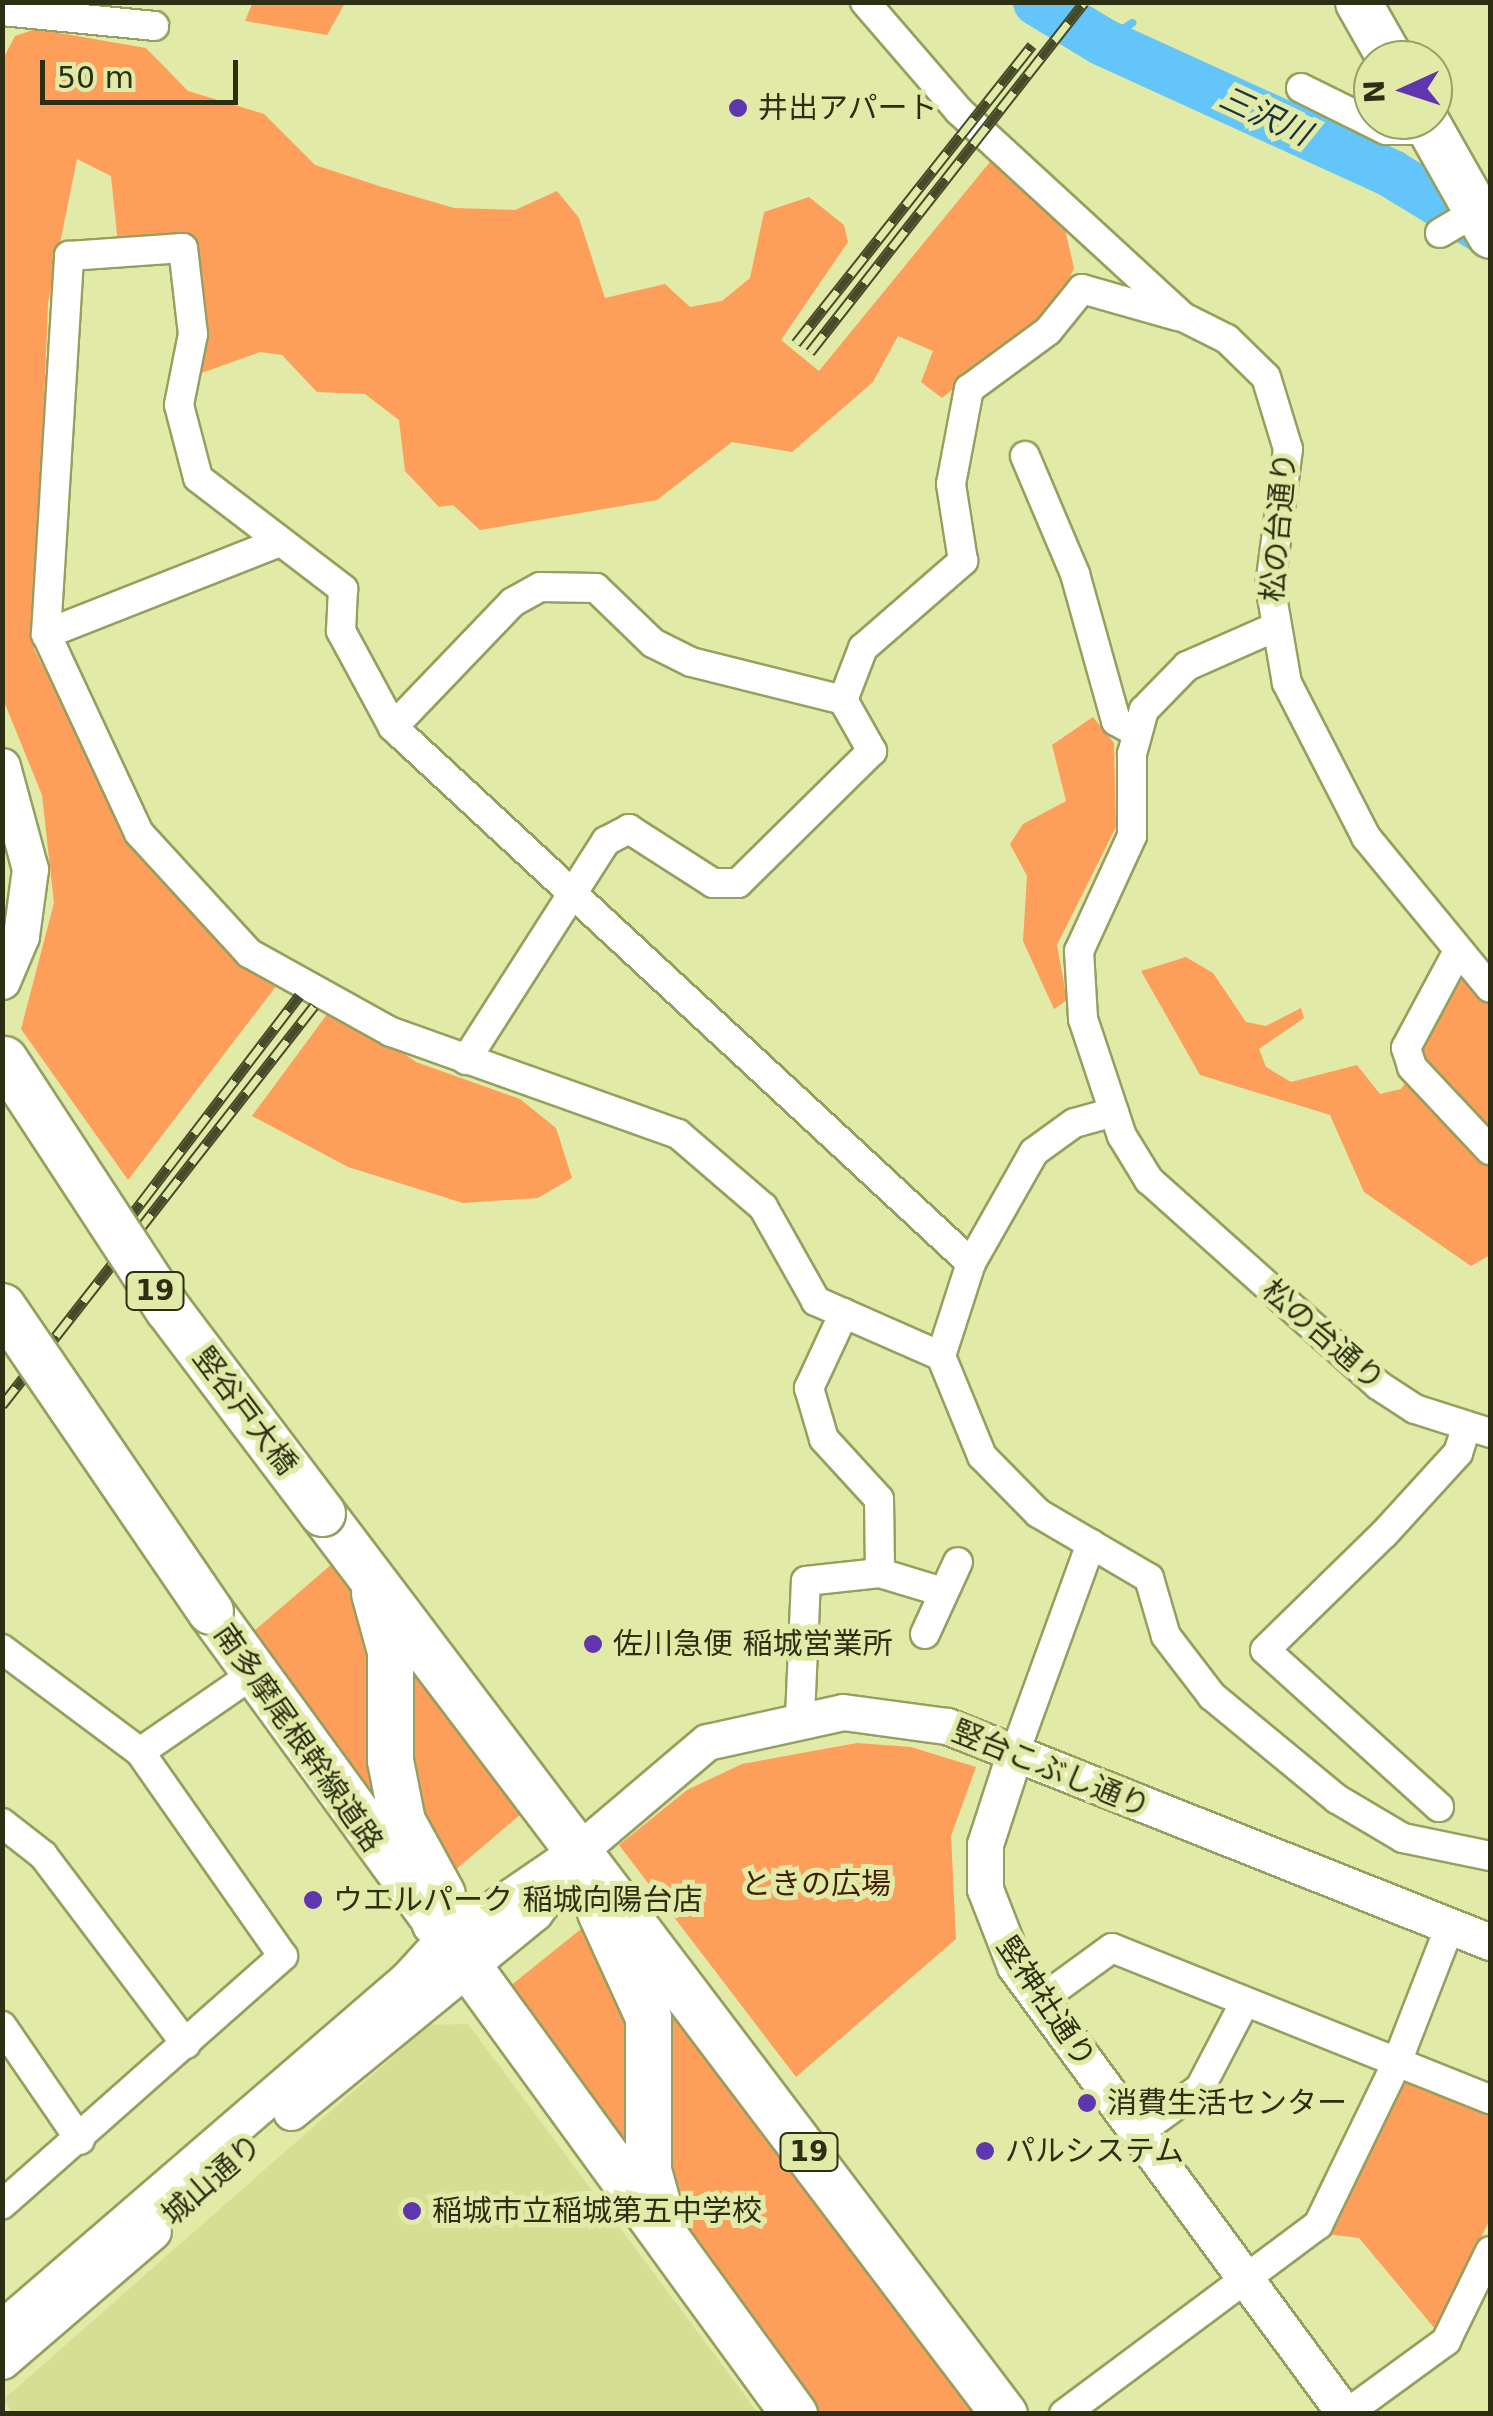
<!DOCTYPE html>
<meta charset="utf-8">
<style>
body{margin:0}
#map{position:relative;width:1493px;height:2416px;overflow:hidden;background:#e1eaa6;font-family:"DejaVu Sans","Noto Sans JP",sans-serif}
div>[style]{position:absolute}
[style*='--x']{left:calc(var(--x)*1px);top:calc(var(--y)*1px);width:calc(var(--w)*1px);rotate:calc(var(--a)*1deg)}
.built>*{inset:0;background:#d5de92}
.green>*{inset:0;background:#fd9e5b}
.stream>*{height:8px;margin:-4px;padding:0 4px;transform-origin:4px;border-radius:4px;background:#63c5f9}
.river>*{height:48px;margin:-24px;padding:0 24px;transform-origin:24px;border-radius:24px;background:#63c5f9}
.roads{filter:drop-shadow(2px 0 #979f5e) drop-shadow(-2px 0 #979f5e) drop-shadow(0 2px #979f5e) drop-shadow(0 -2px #979f5e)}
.minor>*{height:28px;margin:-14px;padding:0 14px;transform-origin:14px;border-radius:14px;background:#fff}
.tertiary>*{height:35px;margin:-17.5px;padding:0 17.5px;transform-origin:17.5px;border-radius:17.5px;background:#fff}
.primary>*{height:45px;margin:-22.5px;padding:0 22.5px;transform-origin:22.5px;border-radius:22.5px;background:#fff}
.rail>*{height:11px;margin-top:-5.5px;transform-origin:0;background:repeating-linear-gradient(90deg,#e1eaa6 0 22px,#464a29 0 44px);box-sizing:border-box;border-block:2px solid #464a29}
.bridges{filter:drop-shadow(2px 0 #979f5e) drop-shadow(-2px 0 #979f5e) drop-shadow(0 2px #979f5e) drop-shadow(0 -2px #979f5e)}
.primary-bridge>*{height:45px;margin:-22.5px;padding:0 22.5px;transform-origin:22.5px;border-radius:22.5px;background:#fff}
.dots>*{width:28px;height:28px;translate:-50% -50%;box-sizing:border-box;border:5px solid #e1eaa6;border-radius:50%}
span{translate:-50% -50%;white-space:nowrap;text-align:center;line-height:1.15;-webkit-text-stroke:10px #e1eaa6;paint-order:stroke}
.shield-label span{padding:2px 8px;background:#e1eaa6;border:2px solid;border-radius:8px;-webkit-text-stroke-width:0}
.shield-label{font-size:28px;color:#2c2f14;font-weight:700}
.poi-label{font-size:30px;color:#2c2f14}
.left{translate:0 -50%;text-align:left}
.street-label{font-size:30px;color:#2c2f14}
.park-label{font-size:30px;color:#441e00}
.water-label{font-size:32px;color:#1b313d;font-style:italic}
.frame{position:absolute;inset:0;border:5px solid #2c2f14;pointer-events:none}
.north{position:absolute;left:1353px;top:40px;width:100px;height:100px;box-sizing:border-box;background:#e1eaa6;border:2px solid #999f6c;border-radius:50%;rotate:267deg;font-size:28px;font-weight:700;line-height:40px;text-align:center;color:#2c2f14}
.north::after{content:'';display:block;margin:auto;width:35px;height:45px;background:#5f36ae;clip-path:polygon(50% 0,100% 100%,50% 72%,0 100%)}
.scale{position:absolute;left:40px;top:60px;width:198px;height:45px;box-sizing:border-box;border:5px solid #2c2f14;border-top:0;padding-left:12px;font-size:30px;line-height:35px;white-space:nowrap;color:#2c2f14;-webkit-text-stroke:8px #e1eaa6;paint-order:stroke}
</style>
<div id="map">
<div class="built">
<i style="clip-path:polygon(468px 2024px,758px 2413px,14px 2414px,3px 2400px,429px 2025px)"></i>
</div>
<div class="green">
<i style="clip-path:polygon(253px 2px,345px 2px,345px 3px,327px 35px,245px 21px)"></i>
<i style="clip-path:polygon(36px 29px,146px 48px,188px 91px,264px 114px,315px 165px,382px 187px,454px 208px,515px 210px,557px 191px,579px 218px,605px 298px,665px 284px,690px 307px,722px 301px,750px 278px,764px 212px,809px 197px,844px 225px,848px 242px,781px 340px,819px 371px,994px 157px,1064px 225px,1074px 268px,1057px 305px,942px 398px,921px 382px,933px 351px,898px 336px,873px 382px,792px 452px,732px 442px,657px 500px,480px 530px,453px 505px,439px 507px,405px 471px,399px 420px,365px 394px,317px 392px,282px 355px,260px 352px,196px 375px,193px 241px,118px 244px,111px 176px,77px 159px,48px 303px,34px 649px,130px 839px,280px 981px,128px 1180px,21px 1029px,54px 903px,42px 795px,3px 699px,2px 61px,15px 36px)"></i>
<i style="clip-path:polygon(1093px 717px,1114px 743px,1116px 827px,1057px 945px,1067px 1000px,1054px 1009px,1023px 941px,1027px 876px,1010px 844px,1023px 824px,1066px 801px,1052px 745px)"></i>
<i style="clip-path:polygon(1186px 957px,1213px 973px,1246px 1022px,1266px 1026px,1301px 1008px,1304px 1018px,1259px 1049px,1266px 1067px,1291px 1082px,1357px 1065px,1380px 1094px,1401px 1089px,1418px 1065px,1415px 1035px,1459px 966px,1477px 982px,1490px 963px,1490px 1255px,1471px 1266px,1364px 1192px,1330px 1115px,1200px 1075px,1141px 971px)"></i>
<i style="clip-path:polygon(334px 1005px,416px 1062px,520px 1099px,556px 1128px,572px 1178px,538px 1198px,463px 1203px,348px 1167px,252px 1116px)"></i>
<i style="clip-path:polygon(339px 1558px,363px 1595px,398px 1850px,254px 1631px)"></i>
<i style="clip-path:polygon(402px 1631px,535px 1802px,446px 1878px,418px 1830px)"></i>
<i style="clip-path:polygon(857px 1743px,911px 1747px,976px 1767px,951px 1836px,956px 1939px,796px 2077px,619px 1845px,687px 1790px,742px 1764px)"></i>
<i style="clip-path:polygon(586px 1925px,634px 2043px,632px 2172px,499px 1995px)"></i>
<i style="clip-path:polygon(638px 1951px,983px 2413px,816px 2413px,681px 2232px,666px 2186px)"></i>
<i style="clip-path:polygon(1405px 2080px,1490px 2114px,1490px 2219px,1436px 2330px,1359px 2238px,1327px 2234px)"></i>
</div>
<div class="stream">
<i style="--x:1103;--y:42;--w:35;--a:-33"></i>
</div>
<div class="river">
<i style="--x:1037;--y:2;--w:77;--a:31.2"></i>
<i style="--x:1103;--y:42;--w:318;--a:24.5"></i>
<i style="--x:1392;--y:174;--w:115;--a:31.5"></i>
</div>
<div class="roads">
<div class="minor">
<i style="--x:865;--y:2;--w:144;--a:49.2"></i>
<i style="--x:959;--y:111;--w:304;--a:42.6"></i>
<i style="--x:1183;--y:317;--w:49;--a:26.6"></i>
<i style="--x:1227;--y:339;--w:54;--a:44.3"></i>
<i style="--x:1266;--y:377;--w:75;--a:73"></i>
<i style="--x:1288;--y:449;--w:137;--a:97.5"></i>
<i style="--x:1270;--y:585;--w:99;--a:80.2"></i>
<i style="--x:1287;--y:683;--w:173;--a:62.8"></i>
<i style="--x:1366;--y:837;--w:195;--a:50.6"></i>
<i style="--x:2;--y:11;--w:153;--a:5.6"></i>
<i style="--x:1301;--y:88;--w:95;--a:26.3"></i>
<i style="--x:1386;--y:130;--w:45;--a:0"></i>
<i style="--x:1440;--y:233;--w:57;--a:-30.6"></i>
<i style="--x:1025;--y:456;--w:128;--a:67"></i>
<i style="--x:1075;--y:574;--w:153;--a:74.4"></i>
<i style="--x:1116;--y:721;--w:23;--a:29"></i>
<i style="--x:1271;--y:629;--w:92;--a:156.2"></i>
<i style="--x:1187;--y:666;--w:62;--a:134.3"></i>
<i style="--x:1144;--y:710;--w:46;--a:105.3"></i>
<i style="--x:1132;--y:754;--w:82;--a:90"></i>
<i style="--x:1132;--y:836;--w:127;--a:114.7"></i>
<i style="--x:1079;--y:951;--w:68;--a:86.6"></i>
<i style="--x:1083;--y:1019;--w:123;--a:71.6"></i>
<i style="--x:1122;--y:1136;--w:52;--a:58.5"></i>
<i style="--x:1149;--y:1180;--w:307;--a:41.8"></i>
<i style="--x:1378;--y:1385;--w:44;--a:33"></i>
<i style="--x:1415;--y:1409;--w:79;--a:17.7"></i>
<i style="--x:46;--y:634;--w:251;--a:-21.5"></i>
<i style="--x:843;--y:700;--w:56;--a:-69"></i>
<i style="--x:863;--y:648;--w:133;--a:-41"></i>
<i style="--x:963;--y:561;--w:78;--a:-98.9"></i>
<i style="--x:951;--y:484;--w:97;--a:-79.3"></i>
<i style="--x:969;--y:389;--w:98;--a:-36.3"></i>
<i style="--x:1048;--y:331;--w:54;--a:-51"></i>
<i style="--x:1082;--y:289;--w:99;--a:15.9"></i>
<i style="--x:393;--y:727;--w:173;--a:-46.2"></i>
<i style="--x:513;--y:602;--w:31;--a:-29"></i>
<i style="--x:540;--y:587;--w:56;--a:1"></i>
<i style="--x:596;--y:588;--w:79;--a:44"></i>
<i style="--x:653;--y:643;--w:42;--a:26.6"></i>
<i style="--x:691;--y:662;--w:157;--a:14"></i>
<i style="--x:843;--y:700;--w:59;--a:60.4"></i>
<i style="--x:872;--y:751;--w:188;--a:135.4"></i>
<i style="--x:738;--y:883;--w:25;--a:180"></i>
<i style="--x:713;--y:883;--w:100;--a:-147.3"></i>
<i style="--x:629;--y:829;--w:26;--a:152"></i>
<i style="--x:606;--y:841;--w:260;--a:122.6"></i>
<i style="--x:1458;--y:951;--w:110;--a:118.2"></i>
<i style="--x:1406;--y:1048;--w:20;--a:72"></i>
<i style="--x:1412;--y:1067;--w:114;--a:46.8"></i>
<i style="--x:1114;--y:1112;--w:41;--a:164.6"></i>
<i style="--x:1074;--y:1123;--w:49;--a:144.1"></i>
<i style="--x:1034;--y:1152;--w:128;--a:119.6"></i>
<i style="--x:971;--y:1263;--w:98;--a:107.9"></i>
<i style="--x:941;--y:1356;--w:108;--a:67.7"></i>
<i style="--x:982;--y:1456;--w:80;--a:45.5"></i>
<i style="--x:1038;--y:1513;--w:129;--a:30.4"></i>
<i style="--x:1149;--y:1578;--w:60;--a:73.7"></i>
<i style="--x:1166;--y:1636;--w:76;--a:52.5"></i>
<i style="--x:1212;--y:1696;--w:162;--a:39.5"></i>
<i style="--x:1337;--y:1799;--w:77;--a:30.6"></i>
<i style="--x:1403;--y:1838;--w:89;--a:11.7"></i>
<i style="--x:844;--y:1313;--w:83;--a:115"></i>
<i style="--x:809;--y:1388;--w:53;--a:73.6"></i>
<i style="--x:824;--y:1439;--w:81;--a:47.5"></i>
<i style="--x:879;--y:1499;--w:74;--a:89.2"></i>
<i style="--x:941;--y:1356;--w:137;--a:-156.3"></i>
<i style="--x:816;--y:1301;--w:108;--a:-119.4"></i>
<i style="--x:763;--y:1207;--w:112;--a:-139.3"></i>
<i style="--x:678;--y:1134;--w:305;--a:-160.4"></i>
<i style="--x:391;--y:1032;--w:162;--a:-150.9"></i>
<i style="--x:249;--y:953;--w:163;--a:-132.5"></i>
<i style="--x:139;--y:833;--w:220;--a:-115"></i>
<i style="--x:46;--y:634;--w:379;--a:-86.5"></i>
<i style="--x:69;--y:256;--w:114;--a:-4"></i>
<i style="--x:183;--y:248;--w:87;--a:83.4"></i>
<i style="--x:193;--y:334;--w:72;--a:101.2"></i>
<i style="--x:179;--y:405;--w:75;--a:75.4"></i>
<i style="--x:198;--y:478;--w:183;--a:37.4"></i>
<i style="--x:343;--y:589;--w:42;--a:92.7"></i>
<i style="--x:341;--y:631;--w:109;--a:61.6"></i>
<i style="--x:393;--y:727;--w:788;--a:42.84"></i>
<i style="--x:925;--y:1634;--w:79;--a:-65.4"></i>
<i style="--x:2;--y:1649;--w:172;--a:36.7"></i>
<i style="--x:140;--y:1752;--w:249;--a:55"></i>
<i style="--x:283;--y:1956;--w:375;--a:138.5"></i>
<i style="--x:800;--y:1717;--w:136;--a:-87.5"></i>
<i style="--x:806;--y:1581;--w:74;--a:-6.2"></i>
<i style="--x:880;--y:1573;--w:66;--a:16.8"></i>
<i style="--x:140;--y:1752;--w:137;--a:-34.6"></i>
<i style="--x:1014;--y:1755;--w:225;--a:-70"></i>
<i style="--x:1439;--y:1807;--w:234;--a:-137.9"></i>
<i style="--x:1265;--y:1650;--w:166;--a:-44.3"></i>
<i style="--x:1384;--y:1534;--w:110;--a:-47.6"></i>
<i style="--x:1458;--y:1453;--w:26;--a:-72"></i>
<i style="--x:2;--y:1823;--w:52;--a:38"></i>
<i style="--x:43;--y:1855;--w:237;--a:52.9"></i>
<i style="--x:1039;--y:2001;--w:90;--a:-36"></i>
<i style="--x:1112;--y:1948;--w:407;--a:21.8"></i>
<i style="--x:2;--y:2026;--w:138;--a:55.6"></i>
<i style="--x:1138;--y:2133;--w:77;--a:-36"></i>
<i style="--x:1200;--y:2088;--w:97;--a:-62.4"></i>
<i style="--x:1064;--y:2414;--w:317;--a:-36.7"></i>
<i style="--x:1318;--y:2225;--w:181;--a:-64.1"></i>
<i style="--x:1397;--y:2062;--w:146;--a:-68.7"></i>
<i style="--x:1346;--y:2414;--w:124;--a:-36.1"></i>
<i style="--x:1446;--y:2341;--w:100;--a:-63.9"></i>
</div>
<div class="tertiary">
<i style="--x:2;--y:766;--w:107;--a:74.8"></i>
<i style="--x:30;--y:869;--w:68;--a:97.7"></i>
<i style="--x:21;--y:936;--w:49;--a:112.9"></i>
<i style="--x:1014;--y:1755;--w:94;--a:108"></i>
<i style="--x:985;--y:1844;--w:45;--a:90"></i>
<i style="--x:985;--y:1889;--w:83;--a:68.7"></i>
<i style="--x:1015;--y:1966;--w:556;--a:53.62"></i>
<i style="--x:430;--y:1925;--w:42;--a:-2.7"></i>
<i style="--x:472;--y:1923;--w:135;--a:-34.4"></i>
<i style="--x:583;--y:1847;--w:162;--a:-40.3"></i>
<i style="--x:707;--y:1742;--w:139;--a:-12.4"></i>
<i style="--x:843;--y:1712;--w:105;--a:7.7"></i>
<i style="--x:947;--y:1726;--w:584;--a:21.69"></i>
<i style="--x:291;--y:2112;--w:315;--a:-39.3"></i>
<i style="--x:535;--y:1912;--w:76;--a:-53"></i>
<i style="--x:2;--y:2328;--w:535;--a:-40.75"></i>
<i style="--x:407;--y:1979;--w:80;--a:-47.5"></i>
<i style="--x:2;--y:2361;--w:199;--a:-40.7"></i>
</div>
<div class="primary">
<i style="--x:1358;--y:2;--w:67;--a:60.4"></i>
<i style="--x:1425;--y:120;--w:132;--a:60.5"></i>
<i style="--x:322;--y:1513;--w:1130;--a:52.88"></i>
<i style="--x:374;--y:1593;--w:60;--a:74.6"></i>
<i style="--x:390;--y:1651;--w:109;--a:90"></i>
<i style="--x:390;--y:1760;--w:62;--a:78.9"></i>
<i style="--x:402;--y:1821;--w:83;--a:61.3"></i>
<i style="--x:210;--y:1611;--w:993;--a:53.97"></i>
<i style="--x:600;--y:1912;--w:115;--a:65.4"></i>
<i style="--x:648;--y:2017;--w:153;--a:90"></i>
<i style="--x:648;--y:2170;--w:56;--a:74.5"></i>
</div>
</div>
<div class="rail">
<i style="--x:796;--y:343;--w:380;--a:-51.6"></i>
<i style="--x:810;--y:352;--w:444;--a:-51.9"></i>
<i style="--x:114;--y:1238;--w:305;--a:-52.6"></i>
<i style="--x:2;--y:1405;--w:507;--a:-51.98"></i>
</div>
<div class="bridges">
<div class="primary-bridge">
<i style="--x:4;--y:1059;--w:298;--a:56.8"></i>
<i style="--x:167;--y:1308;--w:257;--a:52.9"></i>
<i style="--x:2;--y:1306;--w:369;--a:55.7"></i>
</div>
</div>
<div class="dots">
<i style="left:738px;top:108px;background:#5f36ae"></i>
<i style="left:593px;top:1644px;background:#5f36ae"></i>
<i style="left:313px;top:1900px;background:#5f36ae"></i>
<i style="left:1087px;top:2103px;background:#5f36ae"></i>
<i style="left:985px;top:2151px;background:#5f36ae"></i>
<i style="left:412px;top:2211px;background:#5f36ae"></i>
</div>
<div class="shield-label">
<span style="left:155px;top:1291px">19</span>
<span style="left:809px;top:2152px">19</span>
</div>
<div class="poi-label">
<span class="left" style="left:758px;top:108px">井出アパート</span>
<span class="left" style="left:613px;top:1644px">佐川急便 稲城営業所</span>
<span class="left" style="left:333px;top:1900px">ウエルパーク 稲城向陽台店</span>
<span class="left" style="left:1107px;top:2103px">消費生活センター</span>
<span class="left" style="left:1005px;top:2151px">パルシステム</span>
<span class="left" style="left:432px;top:2211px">稲城市立稲城第五中学校</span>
</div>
<div class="street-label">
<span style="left:1279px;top:527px;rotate:-85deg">松の台通り</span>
<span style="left:1323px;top:1335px;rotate:41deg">松の台通り</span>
<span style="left:245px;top:1411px;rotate:53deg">竪谷戸大橋</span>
<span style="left:298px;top:1738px;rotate:55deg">南多摩尾根幹線道路</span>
<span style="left:1051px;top:1769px;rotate:22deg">竪台こぶし通り</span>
<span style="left:1046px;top:2002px;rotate:56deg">竪神社通り</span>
<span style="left:212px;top:2180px;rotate:-41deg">城山通り</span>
</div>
<div class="park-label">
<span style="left:816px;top:1884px">ときの広場</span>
</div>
<div class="water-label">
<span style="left:1265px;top:116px;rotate:25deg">三沢川</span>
</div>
<div class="frame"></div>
<div class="north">N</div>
<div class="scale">50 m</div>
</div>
